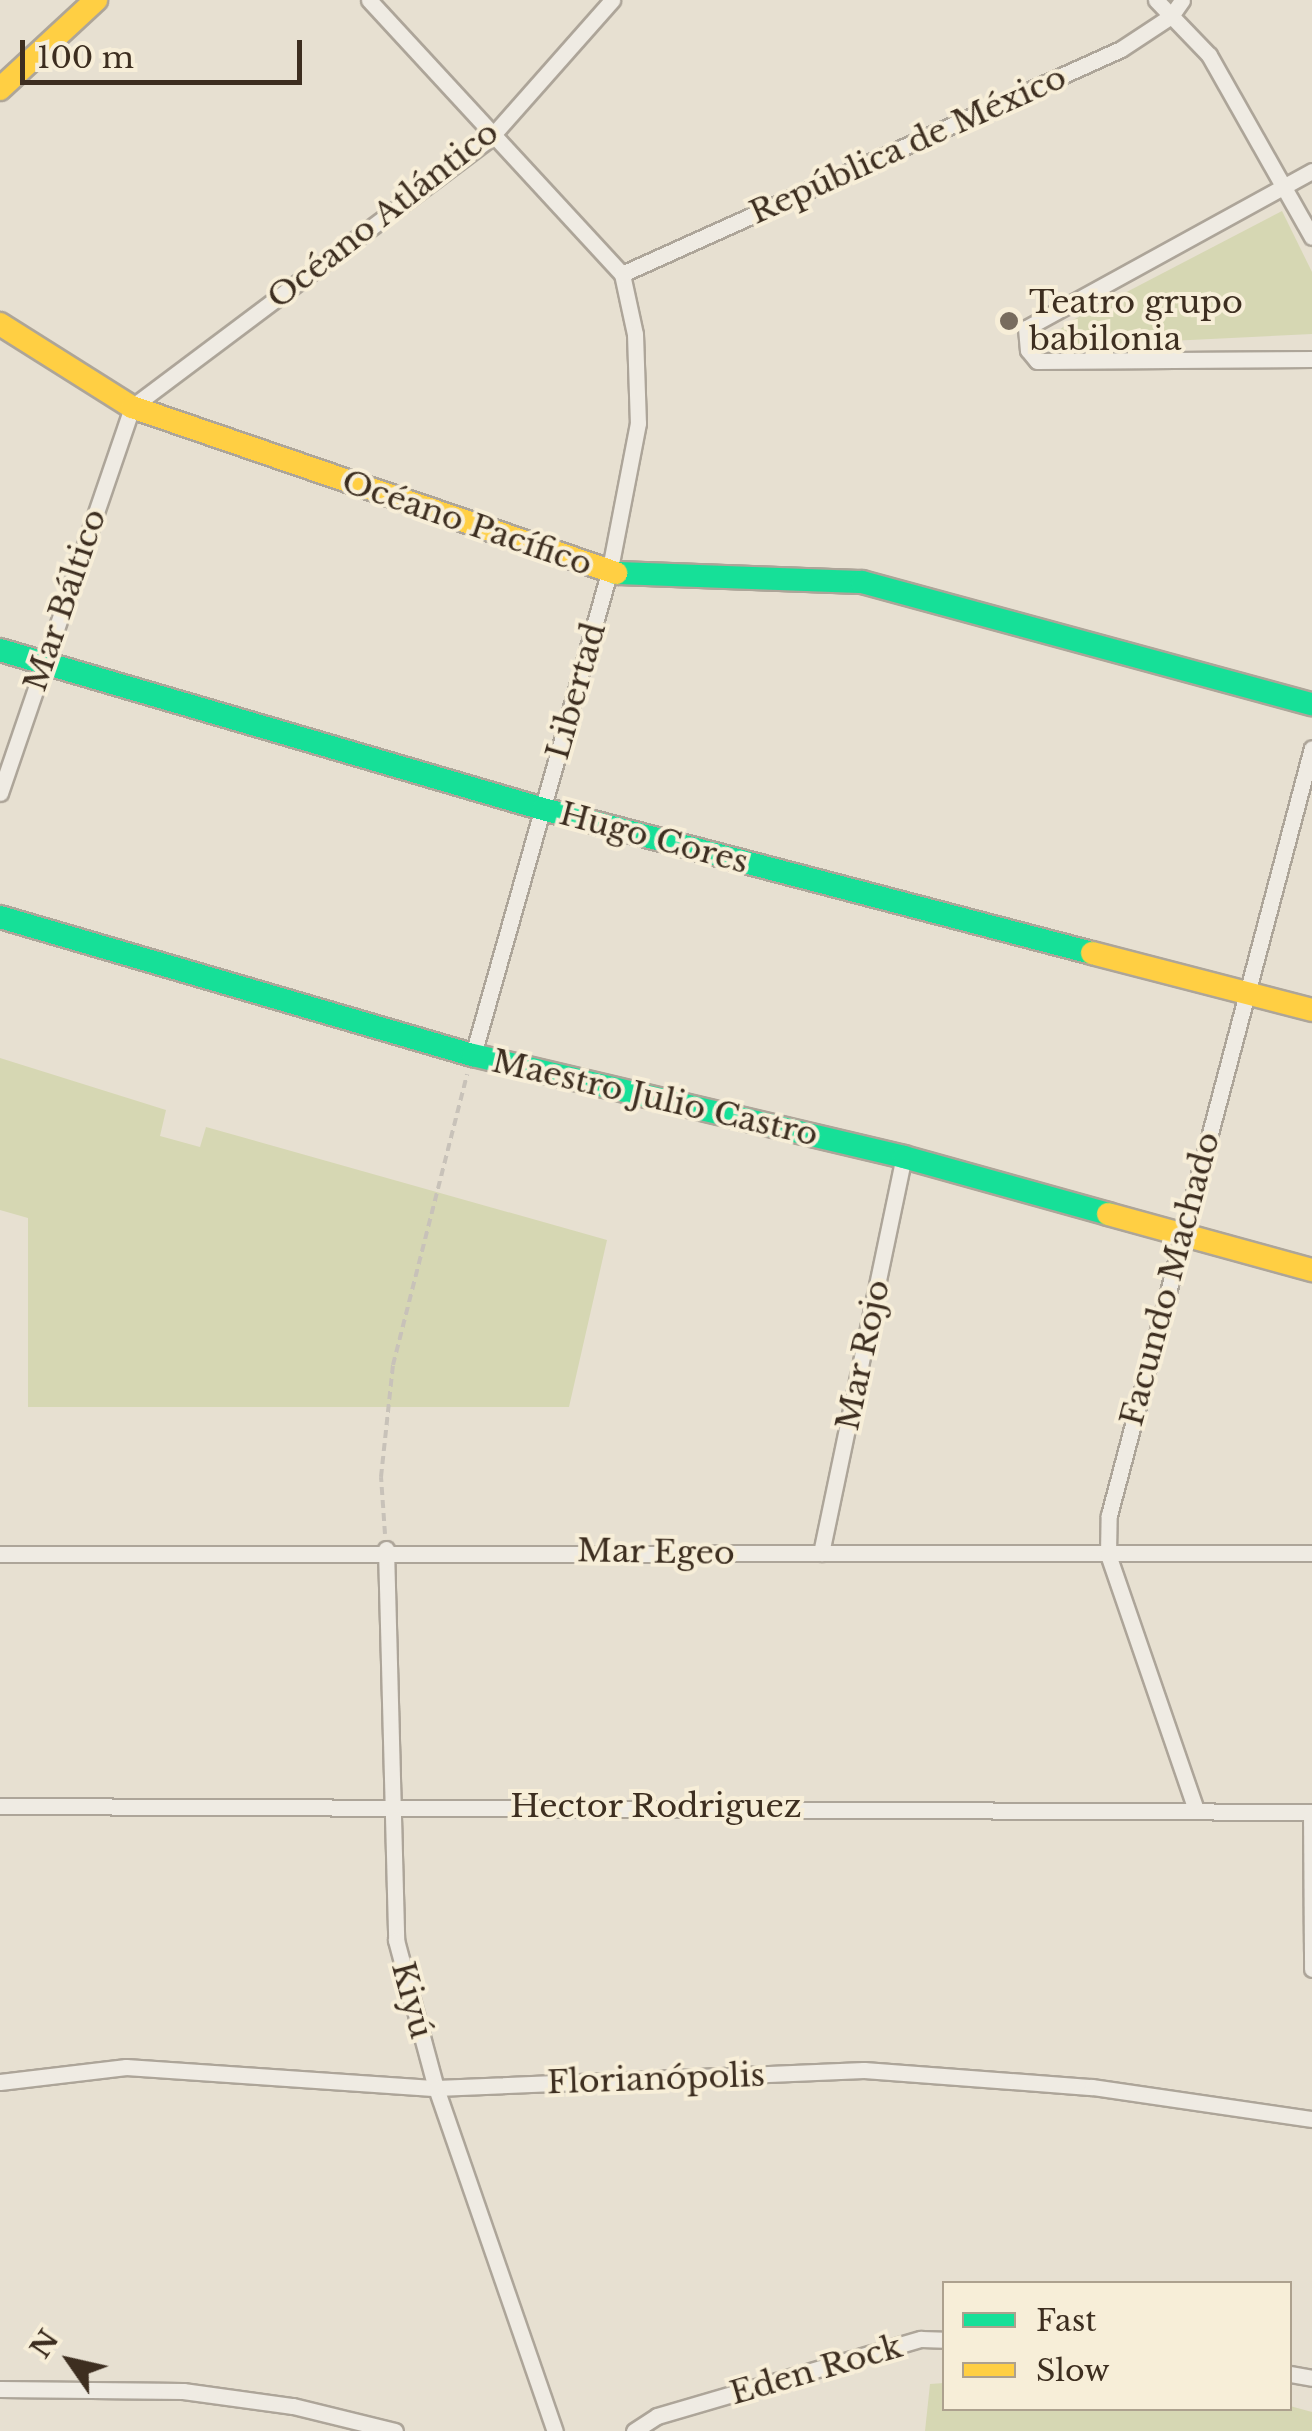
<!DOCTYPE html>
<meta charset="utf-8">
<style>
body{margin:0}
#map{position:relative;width:1312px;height:2431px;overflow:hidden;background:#e7e0d1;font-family:"Libre Baskerville",serif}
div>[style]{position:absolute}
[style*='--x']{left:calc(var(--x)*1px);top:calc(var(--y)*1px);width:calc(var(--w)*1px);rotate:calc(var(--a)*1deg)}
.green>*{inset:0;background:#d6d7b3}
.path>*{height:4px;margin-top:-2px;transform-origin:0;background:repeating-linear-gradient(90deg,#c8c2b9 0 8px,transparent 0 13px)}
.roads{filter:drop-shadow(2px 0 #ada599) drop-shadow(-2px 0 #ada599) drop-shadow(0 2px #ada599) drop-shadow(0 -2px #ada599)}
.street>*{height:15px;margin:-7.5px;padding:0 7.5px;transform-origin:7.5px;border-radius:7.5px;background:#efebe3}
.fast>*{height:22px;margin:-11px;padding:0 11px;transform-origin:11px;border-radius:11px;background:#16e098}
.slow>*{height:22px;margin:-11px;padding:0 11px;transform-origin:11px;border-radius:11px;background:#ffcf43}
.dots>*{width:28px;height:28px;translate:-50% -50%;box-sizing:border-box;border:5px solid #f7eed8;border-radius:50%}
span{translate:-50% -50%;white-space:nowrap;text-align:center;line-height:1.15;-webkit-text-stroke:8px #f7eed8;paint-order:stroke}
.street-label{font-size:32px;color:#3d2e20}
.poi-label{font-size:32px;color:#3d2e20}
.left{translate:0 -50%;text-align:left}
.legend{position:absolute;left:942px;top:2281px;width:350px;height:130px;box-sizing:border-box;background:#f7eed8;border:2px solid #ada18e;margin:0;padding:12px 18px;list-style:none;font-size:30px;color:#3d2e20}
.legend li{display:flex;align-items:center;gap:20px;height:50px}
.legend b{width:50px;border:2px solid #ada18e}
.north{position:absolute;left:20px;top:2311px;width:100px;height:100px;-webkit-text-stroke:8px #f7eed8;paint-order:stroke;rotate:304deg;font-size:28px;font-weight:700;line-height:40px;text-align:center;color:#3d2e20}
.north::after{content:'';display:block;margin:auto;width:35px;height:45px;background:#3d2e20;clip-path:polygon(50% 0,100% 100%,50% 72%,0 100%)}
.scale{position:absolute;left:20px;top:40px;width:282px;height:45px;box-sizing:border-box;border:5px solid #3d2e20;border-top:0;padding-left:12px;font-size:30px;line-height:35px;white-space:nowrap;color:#3d2e20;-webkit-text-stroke:8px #f7eed8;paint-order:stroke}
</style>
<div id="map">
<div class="green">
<i style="clip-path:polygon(1282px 211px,1312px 272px,1312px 334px,1088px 345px,1059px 341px,1056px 333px,1069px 322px)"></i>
<i style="clip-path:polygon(0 1058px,166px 1110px,160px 1136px,200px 1147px,206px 1127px,607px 1240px,569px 1407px,28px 1407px,28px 1218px,0 1210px)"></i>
<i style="clip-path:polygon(944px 2383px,944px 2408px,1290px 2406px,1312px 2412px,1312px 2431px,925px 2431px,930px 2384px)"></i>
</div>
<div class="path">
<i style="--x:385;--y:1534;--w:57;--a:-94"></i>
<i style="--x:381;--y:1477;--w:113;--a:-83.9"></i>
<i style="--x:393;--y:1365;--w:300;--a:-75.7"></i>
</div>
<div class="roads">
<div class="street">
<i style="--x:369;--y:0;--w:373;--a:47.3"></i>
<i style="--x:622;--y:274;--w:61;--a:77.8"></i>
<i style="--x:635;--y:334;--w:89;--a:88.1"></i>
<i style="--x:638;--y:423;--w:153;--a:100.9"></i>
<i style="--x:609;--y:573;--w:501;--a:105.76"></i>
<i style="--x:1156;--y:0;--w:76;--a:46.1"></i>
<i style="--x:1209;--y:55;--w:209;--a:60.5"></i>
<i style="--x:1312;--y:171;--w:326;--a:151.2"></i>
<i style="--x:1026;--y:328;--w:22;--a:85"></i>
<i style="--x:1028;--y:350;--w:14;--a:51"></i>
<i style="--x:1037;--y:361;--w:275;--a:-0.4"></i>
<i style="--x:622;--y:274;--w:547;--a:-24.27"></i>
<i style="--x:1121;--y:49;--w:60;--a:-33.4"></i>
<i style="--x:1171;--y:16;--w:19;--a:-55"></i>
<i style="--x:0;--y:793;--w:408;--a:-71.1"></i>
<i style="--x:132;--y:407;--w:449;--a:-36.9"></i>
<i style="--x:491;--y:137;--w:183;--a:-48.5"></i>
<i style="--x:386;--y:1549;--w:391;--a:88.5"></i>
<i style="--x:396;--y:1940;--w:153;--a:74.9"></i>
<i style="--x:436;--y:2088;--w:363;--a:70.9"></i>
<i style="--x:821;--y:1553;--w:405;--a:-78.2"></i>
<i style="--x:0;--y:1554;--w:1312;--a:-0.04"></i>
<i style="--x:0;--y:1806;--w:1312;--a:0.26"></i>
<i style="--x:1195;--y:1807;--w:268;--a:-109"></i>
<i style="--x:1108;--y:1554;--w:39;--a:-89"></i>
<i style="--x:1109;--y:1515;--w:793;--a:-75.18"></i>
<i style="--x:1311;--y:1812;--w:157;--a:89.6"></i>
<i style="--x:0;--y:2082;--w:127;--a:-6.8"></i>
<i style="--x:126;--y:2067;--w:311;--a:3.9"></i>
<i style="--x:436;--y:2088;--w:428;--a:-2.4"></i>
<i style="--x:864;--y:2070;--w:229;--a:4.3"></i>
<i style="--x:1092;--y:2087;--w:222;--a:8.3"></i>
<i style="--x:1290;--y:2374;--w:22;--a:10"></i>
<i style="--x:0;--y:2389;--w:183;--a:0.6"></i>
<i style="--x:183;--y:2391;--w:111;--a:7.8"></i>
<i style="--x:293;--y:2406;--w:105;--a:13.8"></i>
<i style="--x:634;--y:2431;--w:27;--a:-33"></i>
<i style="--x:657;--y:2416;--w:275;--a:-16.3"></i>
<i style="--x:921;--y:2339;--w:23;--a:2"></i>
</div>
<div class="fast">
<i style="--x:616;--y:573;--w:246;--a:2.1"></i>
<i style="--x:862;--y:582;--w:466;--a:15.2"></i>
<i style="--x:0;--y:650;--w:566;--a:16.32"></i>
<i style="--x:543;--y:809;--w:568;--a:14.7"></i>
<i style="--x:0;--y:917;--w:493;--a:16.3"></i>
<i style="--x:473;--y:1055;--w:443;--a:13.3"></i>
<i style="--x:904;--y:1157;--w:212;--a:15.6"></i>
</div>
<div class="slow">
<i style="--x:0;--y:89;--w:131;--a:-42.8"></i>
<i style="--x:0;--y:324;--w:156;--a:32.2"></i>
<i style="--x:132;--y:407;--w:512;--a:18.93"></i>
<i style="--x:1092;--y:953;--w:227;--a:14.5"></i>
<i style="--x:1108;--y:1214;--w:212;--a:15.4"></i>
</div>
</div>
<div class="dots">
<i style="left:1009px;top:321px;background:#786c5e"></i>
</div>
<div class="street-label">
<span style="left:908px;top:145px;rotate:-24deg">República de México</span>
<span style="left:383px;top:215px;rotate:-38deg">Océano Atlántico</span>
<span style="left:467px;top:523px;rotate:19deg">Océano Pacífico</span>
<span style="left:65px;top:600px;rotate:-71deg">Mar Báltico</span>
<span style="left:576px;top:691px;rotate:-74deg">Libertad</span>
<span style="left:654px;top:838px;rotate:15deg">Hugo Cores</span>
<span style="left:655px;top:1098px;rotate:13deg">Maestro Julio Castro</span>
<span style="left:1170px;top:1279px;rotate:-75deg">Facundo Machado</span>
<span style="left:863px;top:1355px;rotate:-78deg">Mar Rojo</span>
<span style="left:656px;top:1552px;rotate:1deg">Mar Egeo</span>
<span style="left:656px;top:1806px">Hector Rodriguez</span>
<span style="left:412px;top:2000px;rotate:75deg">Kiyú</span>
<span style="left:656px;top:2079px;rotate:-2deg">Florianópolis</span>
<span style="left:816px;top:2370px;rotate:-16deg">Eden Rock</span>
</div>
<div class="poi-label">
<span class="left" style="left:1029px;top:321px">Teatro grupo<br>babilonia</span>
</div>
<ul class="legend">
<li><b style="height:12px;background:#16e098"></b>Fast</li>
<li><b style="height:12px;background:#ffcf43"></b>Slow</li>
</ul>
<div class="north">N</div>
<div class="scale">100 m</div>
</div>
